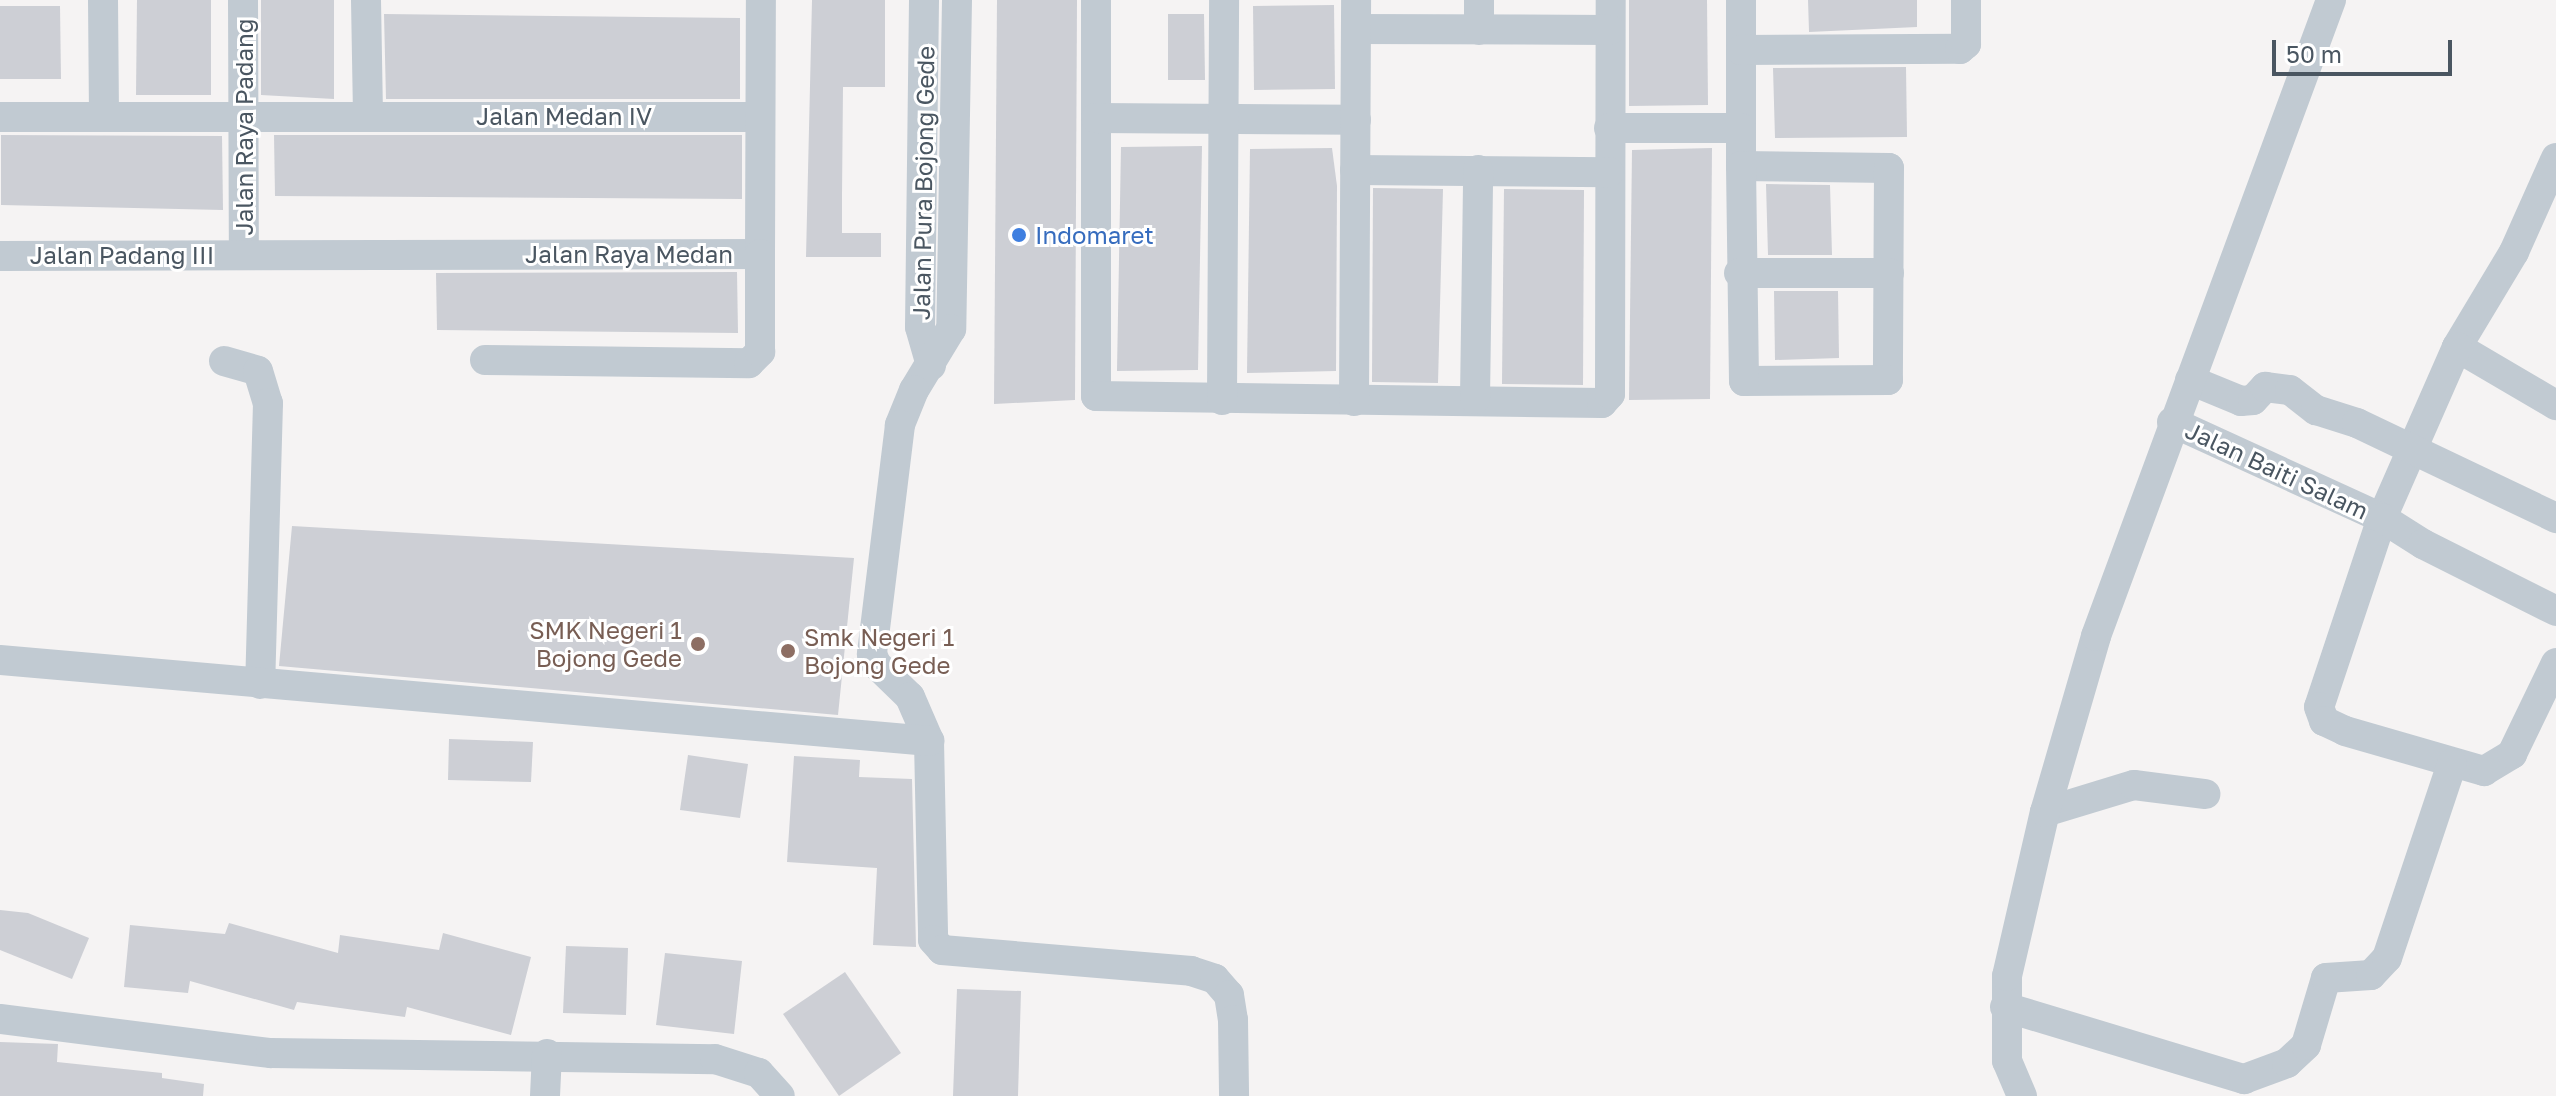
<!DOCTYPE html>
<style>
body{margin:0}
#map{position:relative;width:2556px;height:1096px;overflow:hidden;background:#f5f3f3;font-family:"Golos Text",sans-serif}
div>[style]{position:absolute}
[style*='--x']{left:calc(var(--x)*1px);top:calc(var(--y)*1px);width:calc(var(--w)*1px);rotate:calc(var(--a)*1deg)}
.building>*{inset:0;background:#cdcfd5}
.minor>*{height:30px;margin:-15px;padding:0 15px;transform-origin:15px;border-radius:15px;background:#c1cad2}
.dots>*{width:22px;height:22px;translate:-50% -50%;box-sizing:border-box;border:4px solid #fff;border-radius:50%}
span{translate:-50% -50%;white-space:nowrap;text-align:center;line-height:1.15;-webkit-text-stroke:6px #fff;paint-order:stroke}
.street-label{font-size:24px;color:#4a5661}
.shop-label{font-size:24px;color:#366cbe}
.left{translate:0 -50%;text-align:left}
.education-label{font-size:24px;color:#785e54}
.right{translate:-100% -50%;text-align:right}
.scale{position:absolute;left:2272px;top:40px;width:180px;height:36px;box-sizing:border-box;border:4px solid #4a5661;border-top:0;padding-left:10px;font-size:24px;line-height:28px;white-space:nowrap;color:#4a5661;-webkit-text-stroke:6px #fff;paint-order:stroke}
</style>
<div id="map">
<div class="building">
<i style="clip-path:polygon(137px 0,211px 0,211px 95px,136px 95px)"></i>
<i style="clip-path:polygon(261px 0,334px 0,334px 99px,261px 95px)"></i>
<i style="clip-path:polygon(812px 0,885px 0,885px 87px,843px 87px,842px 196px,842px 233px,881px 233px,881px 257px,806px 257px)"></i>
<i style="clip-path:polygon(997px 0,1077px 0,1075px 400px,994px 404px)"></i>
<i style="clip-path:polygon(1629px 0,1707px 0,1708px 105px,1629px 106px)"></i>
<i style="clip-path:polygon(1808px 0,1917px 0,1917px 27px,1809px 32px)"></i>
<i style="clip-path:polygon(1334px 5px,1335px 89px,1254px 90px,1253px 6px)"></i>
<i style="clip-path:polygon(0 6px,60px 6px,61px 79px,0 79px)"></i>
<i style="clip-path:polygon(384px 14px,740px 18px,740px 99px,386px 99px)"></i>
<i style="clip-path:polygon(1168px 14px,1204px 14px,1205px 80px,1168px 80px)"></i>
<i style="clip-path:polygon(1906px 67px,1907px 137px,1775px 138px,1773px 68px)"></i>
<i style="clip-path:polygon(1px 135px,222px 136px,223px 210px,1px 205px)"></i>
<i style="clip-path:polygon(274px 135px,742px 135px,742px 199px,275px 196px)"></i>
<i style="clip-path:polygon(1202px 146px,1198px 370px,1117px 371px,1121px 147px)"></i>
<i style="clip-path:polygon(1332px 148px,1337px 186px,1336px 371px,1247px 373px,1250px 149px)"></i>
<i style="clip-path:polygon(1712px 148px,1710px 399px,1629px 400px,1632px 150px)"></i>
<i style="clip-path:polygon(1766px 184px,1830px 185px,1832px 255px,1768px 255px)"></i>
<i style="clip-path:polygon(1373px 188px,1443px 189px,1438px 383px,1372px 382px)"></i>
<i style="clip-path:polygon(1504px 189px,1584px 190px,1583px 385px,1502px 384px)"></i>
<i style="clip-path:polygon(737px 272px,738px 333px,437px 330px,436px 273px)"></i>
<i style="clip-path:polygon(1774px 291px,1838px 291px,1839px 358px,1775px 360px)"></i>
<i style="clip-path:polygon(292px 526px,854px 558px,838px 715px,279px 666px)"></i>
<i style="clip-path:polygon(449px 739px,533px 742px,531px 782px,448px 780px)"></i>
<i style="clip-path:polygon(688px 755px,748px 764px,740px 818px,680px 810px)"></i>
<i style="clip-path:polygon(794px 756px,860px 760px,859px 777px,912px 779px,916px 947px,873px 945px,877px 868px,787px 862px)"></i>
<i style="clip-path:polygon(0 910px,28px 913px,89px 938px,72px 979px,0 950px)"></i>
<i style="clip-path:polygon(229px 923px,338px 953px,340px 935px,439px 950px,443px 933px,531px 957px,511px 1035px,407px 1007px,405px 1017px,297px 1002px,294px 1010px,190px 981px,188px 993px,124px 987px,130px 925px,225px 934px)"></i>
<i style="clip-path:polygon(566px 946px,628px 948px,626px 1015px,563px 1013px)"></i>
<i style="clip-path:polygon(665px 953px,742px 961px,734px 1034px,656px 1025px)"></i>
<i style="clip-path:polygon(845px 972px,901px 1053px,839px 1096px,783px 1014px)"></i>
<i style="clip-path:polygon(957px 989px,1021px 991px,1018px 1096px,953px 1096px)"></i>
<i style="clip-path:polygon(0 1042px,58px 1044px,57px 1062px,162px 1073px,162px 1078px,204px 1084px,203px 1096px,0 1096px)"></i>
</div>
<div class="minor">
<i style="--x:103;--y:0;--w:116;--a:89.5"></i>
<i style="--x:243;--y:0;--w:254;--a:89.8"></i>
<i style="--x:366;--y:0;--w:116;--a:89"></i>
<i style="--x:924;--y:0;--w:327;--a:90.7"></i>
<i style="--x:920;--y:327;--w:40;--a:74"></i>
<i style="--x:957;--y:0;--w:329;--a:91"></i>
<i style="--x:951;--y:329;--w:71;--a:121.2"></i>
<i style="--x:914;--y:390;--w:38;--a:112"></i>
<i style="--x:900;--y:425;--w:231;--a:97"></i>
<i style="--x:872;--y:654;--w:11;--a:68"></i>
<i style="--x:876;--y:664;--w:47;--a:44.1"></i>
<i style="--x:910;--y:697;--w:48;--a:66.6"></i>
<i style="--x:929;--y:741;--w:199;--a:88.8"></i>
<i style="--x:933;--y:940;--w:13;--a:48"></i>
<i style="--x:942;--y:950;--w:250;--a:4.8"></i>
<i style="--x:1191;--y:971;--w:25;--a:18"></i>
<i style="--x:1215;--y:979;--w:21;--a:49"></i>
<i style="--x:1229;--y:995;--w:25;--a:81"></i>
<i style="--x:1233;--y:1020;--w:76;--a:89.2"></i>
<i style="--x:1096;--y:0;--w:396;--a:90"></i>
<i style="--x:1096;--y:396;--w:506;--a:0.79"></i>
<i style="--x:1602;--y:403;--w:12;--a:-48"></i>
<i style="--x:1610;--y:394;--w:394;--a:-89.9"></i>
<i style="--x:1741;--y:0;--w:166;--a:90"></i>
<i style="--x:1741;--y:166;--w:148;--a:0.8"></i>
<i style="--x:1889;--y:168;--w:212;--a:90.3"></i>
<i style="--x:1888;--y:380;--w:144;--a:179.6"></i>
<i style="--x:1744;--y:381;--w:215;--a:-90.8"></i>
<i style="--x:1356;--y:29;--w:254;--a:0.2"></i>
<i style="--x:1479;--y:30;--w:30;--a:-90"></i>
<i style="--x:1741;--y:50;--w:219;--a:-0.3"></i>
<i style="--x:1960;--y:49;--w:8;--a:-40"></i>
<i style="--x:1966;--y:44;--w:44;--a:-90"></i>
<i style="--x:0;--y:117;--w:760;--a:0"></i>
<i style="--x:1096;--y:118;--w:260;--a:0.4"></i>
<i style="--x:1609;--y:128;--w:132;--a:0"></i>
<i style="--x:2556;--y:158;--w:103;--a:114.1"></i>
<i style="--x:2514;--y:252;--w:111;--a:121"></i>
<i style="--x:2457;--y:347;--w:115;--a:30.4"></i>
<i style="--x:1355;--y:170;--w:254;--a:0.5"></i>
<i style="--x:0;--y:256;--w:760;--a:-0.15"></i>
<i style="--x:760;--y:254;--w:254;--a:-89.8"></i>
<i style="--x:1739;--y:273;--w:150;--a:0"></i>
<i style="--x:2457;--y:347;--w:187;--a:113.7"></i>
<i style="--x:2382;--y:518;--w:199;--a:108.4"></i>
<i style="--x:2319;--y:707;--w:15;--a:70"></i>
<i style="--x:2324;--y:721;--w:23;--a:25"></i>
<i style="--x:2345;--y:731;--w:145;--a:16.1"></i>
<i style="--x:2484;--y:771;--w:33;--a:-31"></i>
<i style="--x:2512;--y:754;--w:101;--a:-64.2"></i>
<i style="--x:485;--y:360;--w:264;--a:0.7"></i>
<i style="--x:749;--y:363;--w:16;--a:-45"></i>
<i style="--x:760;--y:352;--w:98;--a:-90"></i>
<i style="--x:224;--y:361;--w:35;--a:16"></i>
<i style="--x:258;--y:371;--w:34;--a:73"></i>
<i style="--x:268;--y:403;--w:281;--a:91.6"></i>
<i style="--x:2190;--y:380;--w:55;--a:22.4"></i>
<i style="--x:2241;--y:401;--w:12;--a:-5"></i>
<i style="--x:2253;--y:400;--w:18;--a:-47"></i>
<i style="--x:2265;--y:387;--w:25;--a:7"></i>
<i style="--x:2290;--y:390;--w:33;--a:38"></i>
<i style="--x:2316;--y:410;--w:43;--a:17.6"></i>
<i style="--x:2357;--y:423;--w:221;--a:25.5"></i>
<i style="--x:1475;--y:399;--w:229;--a:-89.2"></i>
<i style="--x:1222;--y:400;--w:400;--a:-89.7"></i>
<i style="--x:1354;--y:401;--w:401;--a:-89.7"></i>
<i style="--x:2172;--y:422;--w:231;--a:24.6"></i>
<i style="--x:2382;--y:518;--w:49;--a:32.4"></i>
<i style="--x:2423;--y:544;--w:149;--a:26.7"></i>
<i style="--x:0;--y:660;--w:933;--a:4.98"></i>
<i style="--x:2045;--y:812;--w:93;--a:-16.9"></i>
<i style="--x:2134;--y:785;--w:72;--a:7.2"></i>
<i style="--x:2005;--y:1007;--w:250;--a:16.8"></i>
<i style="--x:2244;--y:1079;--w:46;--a:-20.4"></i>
<i style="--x:2287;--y:1063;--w:26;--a:-43"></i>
<i style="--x:2306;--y:1045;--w:70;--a:-73.4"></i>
<i style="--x:2326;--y:978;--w:45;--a:-3.8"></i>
<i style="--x:2371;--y:975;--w:23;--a:-47"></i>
<i style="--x:2387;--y:958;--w:205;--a:-71.5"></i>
<i style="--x:0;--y:1019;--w:273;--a:7.2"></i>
<i style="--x:271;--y:1053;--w:444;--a:0.8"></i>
<i style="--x:715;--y:1059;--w:46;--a:17.7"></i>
<i style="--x:759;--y:1073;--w:31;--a:48"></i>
<i style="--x:545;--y:1096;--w:42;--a:-87.3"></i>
<i style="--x:2022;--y:1096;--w:38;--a:-113"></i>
<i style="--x:2007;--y:1061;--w:85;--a:-90"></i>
<i style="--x:2007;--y:976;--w:168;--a:-77"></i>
<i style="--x:2045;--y:812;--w:183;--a:-73.8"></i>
<i style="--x:2096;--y:636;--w:678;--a:-69.72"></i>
</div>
<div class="dots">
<i style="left:1019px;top:235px;background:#3f7fe0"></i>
<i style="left:698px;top:644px;background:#8d6e63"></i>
<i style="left:788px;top:651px;background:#8d6e63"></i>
</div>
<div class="street-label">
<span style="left:564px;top:116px">Jalan Medan IV</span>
<span style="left:244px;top:127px;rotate:-90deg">Jalan Raya Padang</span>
<span style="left:923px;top:183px;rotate:-89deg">Jalan Pura Bojong Gede</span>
<span style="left:629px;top:254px">Jalan Raya Medan</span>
<span style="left:122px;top:255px">Jalan Padang III</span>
<span style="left:2277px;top:470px;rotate:25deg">Jalan Baiti Salam</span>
</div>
<div class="shop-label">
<span class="left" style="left:1035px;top:235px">Indomaret</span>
</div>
<div class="education-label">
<span class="right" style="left:682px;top:644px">SMK Negeri 1<br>Bojong Gede</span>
<span class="left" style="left:804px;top:651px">Smk Negeri 1<br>Bojong Gede</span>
</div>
<div class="scale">50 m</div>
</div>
